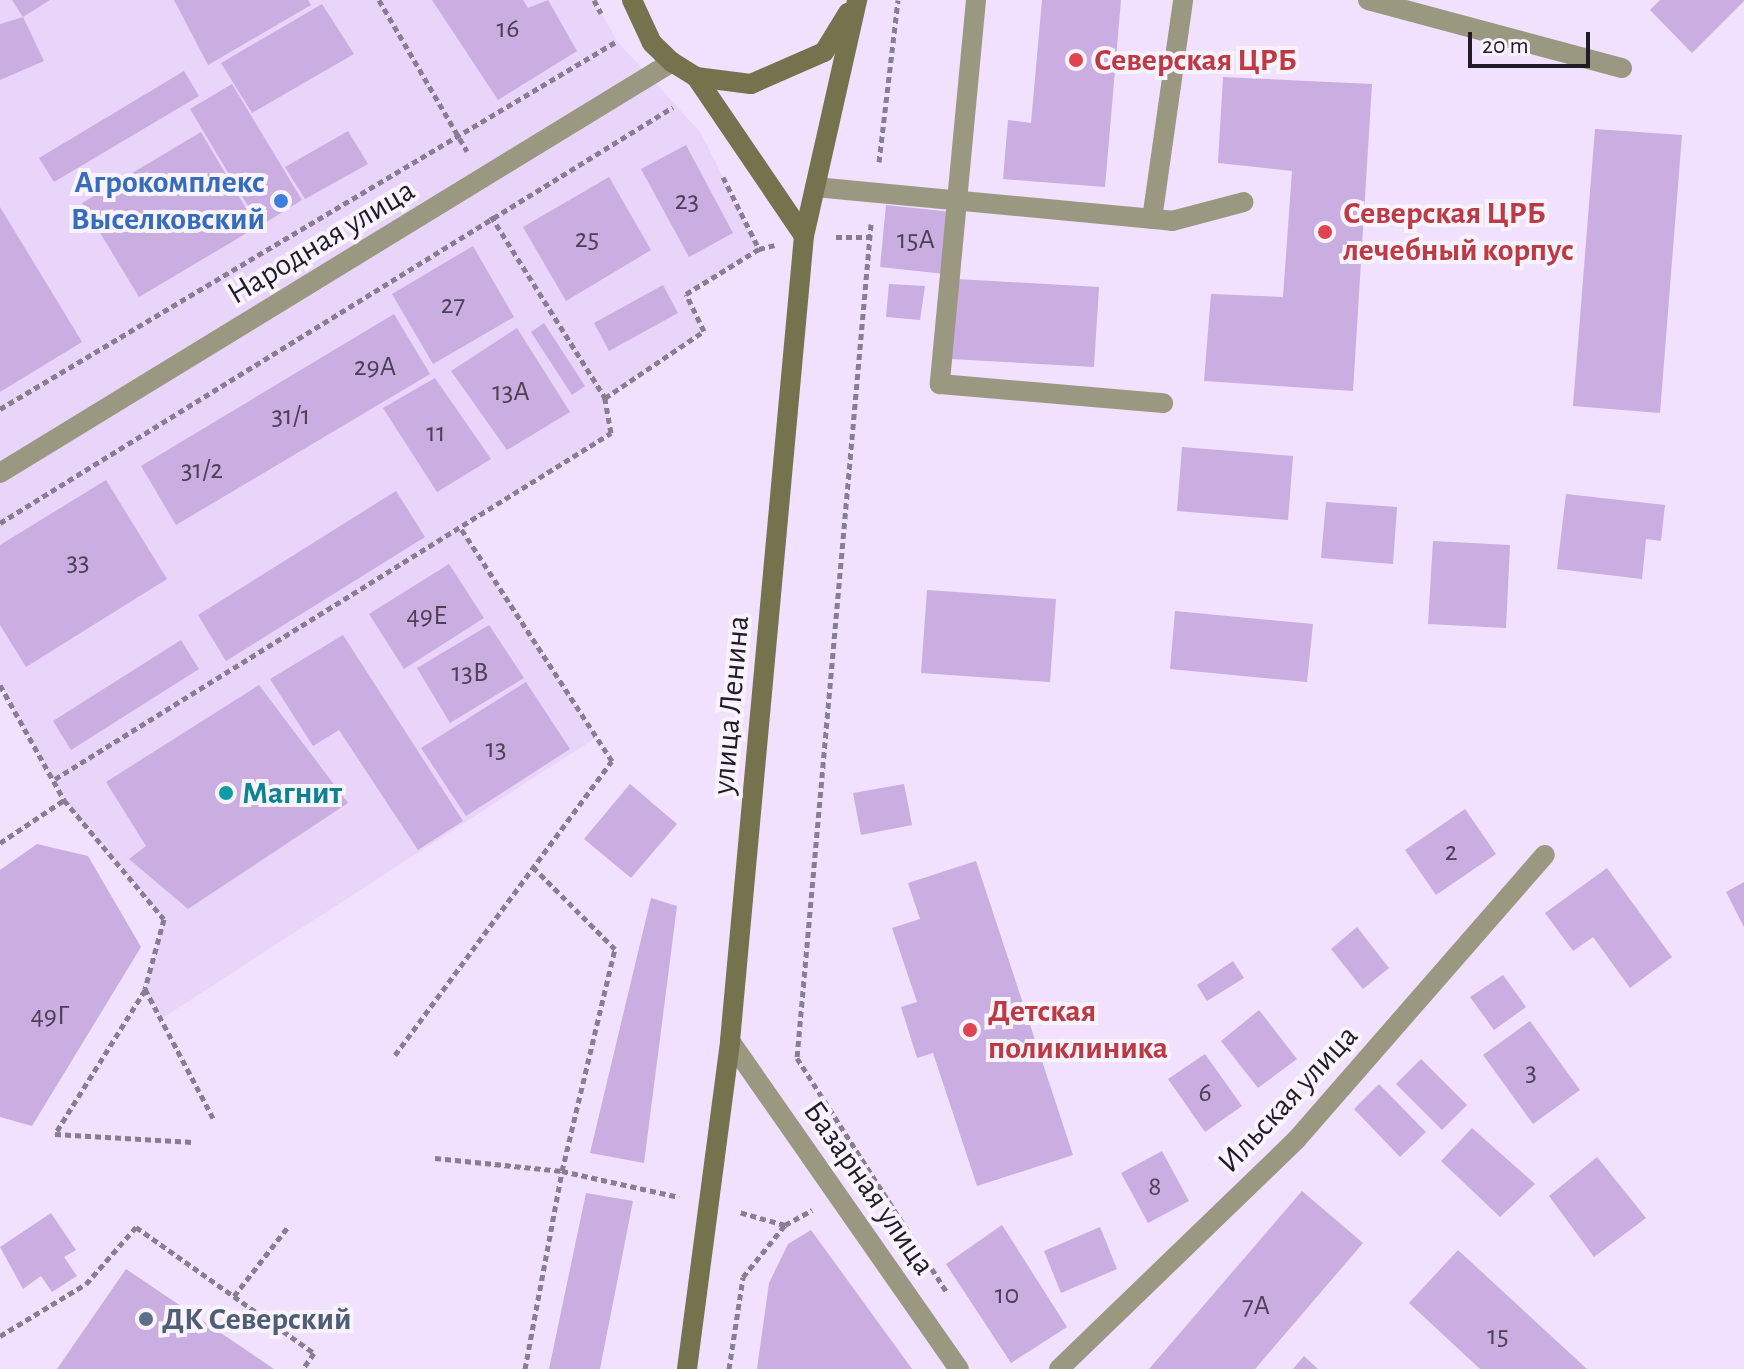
<!DOCTYPE html>
<meta charset="utf-8">
<style>
body{margin:0}
#map{position:relative;width:1744px;height:1369px;overflow:hidden;background:#f1e1ff;font-family:"Alegreya Sans",sans-serif}
div>[style]{position:absolute}
[style*='--x']{left:calc(var(--x)*1px);top:calc(var(--y)*1px);width:calc(var(--w)*1px);rotate:calc(var(--a)*1deg)}
.built>*{inset:0;background:#e9d5f9}
.building>*{inset:0;background:#caade1}
.path>*{height:5px;margin-top:-2.5px;transform-origin:0;background:repeating-linear-gradient(90deg,#887d91 0 6px,transparent 0 10px)}
.lane>*{height:20px;margin:-10px;padding:0 10px;transform-origin:10px;border-radius:10px;background:#9a9880}
.street>*{height:20px;margin:-10px;padding:0 10px;transform-origin:10px;border-radius:10px;background:#9a9880}
.secondary>*{height:20px;margin:-10px;padding:0 10px;transform-origin:10px;border-radius:10px;background:#75724d}
.dots>*{width:22px;height:22px;translate:-50% -50%;box-sizing:border-box;border:4px solid #f9f3ff;border-radius:50%}
span{translate:-50% -50%;white-space:nowrap;text-align:center;line-height:1.15;-webkit-text-stroke:8px #f9f3ff;paint-order:stroke}
.number-label{font-size:28px;color:#4b4054}
.number-label span{-webkit-text-stroke-width:0}
.health-label{font-size:32px;color:#be3a42;font-weight:700}
.left{translate:0 -50%;text-align:left}
.shop-label{font-size:32px;color:#366cbe;font-weight:700}
.right{translate:-100% -50%;text-align:right}
.street-label{font-size:32px;color:#211b25}
.culture-label{font-size:32px;color:#0d838f;font-weight:700}
.service-label{font-size:32px;color:#4e5e75;font-weight:700}
.scale{position:absolute;left:1468px;top:32px;width:122px;height:36px;box-sizing:border-box;border:4px solid #211b25;border-top:0;padding-left:10px;font-size:24px;line-height:28px;white-space:nowrap;color:#211b25;-webkit-text-stroke:6px #f9f3ff;paint-order:stroke}
</style>
<div id="map">
<div class="built">
<i style="clip-path:polygon(0 0,594px 0,617px 41px,701px 133px,759px 249px,686px 294px,704px 331px,605px 398px,611px 433px,460px 527px,597px 737px,161px 1019px,145px 989px,164px 919px,64px 800px,0 685px)"></i>
</div>
<div class="building">
<i style="clip-path:polygon(12px 0,50px 0,23px 17px)"></i>
<i style="clip-path:polygon(174px 0,308px 0,311px 5px,208px 65px)"></i>
<i style="clip-path:polygon(432px 0,523px 0,528px 8px,548px 0,577px 51px,498px 100px)"></i>
<i style="clip-path:polygon(1042px 0,1121px 0,1105px 187px,1003px 179px,1008px 120px,1031px 123px)"></i>
<i style="clip-path:polygon(1660px 0,1744px 0,1744px 1px,1692px 53px,1650px 10px)"></i>
<i style="clip-path:polygon(322px 4px,354px 54px,252px 113px,221px 63px)"></i>
<i style="clip-path:polygon(23px 17px,44px 61px,0 80px,0 24px)"></i>
<i style="clip-path:polygon(184px 71px,199px 96px,54px 182px,39px 158px)"></i>
<i style="clip-path:polygon(1223px 77px,1372px 84px,1353px 391px,1204px 381px,1211px 294px,1283px 297px,1292px 171px,1218px 163px)"></i>
<i style="clip-path:polygon(232px 84px,302px 200px,260px 226px,190px 109px)"></i>
<i style="clip-path:polygon(1595px 129px,1682px 135px,1660px 413px,1573px 406px)"></i>
<i style="clip-path:polygon(348px 131px,368px 164px,305px 199px,285px 167px)"></i>
<i style="clip-path:polygon(201px 132px,257px 227px,139px 297px,82px 203px)"></i>
<i style="clip-path:polygon(686px 145px,733px 233px,689px 257px,641px 169px)"></i>
<i style="clip-path:polygon(609px 177px,651px 250px,566px 301px,523px 227px)"></i>
<i style="clip-path:polygon(886px 205px,952px 212px,945px 274px,880px 267px)"></i>
<i style="clip-path:polygon(0 207px,82px 342px,0 392px)"></i>
<i style="clip-path:polygon(473px 246px,514px 317px,433px 364px,392px 294px)"></i>
<i style="clip-path:polygon(956px 279px,1099px 287px,1094px 367px,951px 359px)"></i>
<i style="clip-path:polygon(889px 284px,925px 286px,920px 320px,886px 317px)"></i>
<i style="clip-path:polygon(663px 285px,678px 313px,609px 351px,594px 323px)"></i>
<i style="clip-path:polygon(394px 314px,430px 374px,176px 525px,141px 466px)"></i>
<i style="clip-path:polygon(544px 323px,585px 386px,572px 395px,531px 332px)"></i>
<i style="clip-path:polygon(517px 328px,570px 412px,507px 450px,451px 371px)"></i>
<i style="clip-path:polygon(435px 378px,491px 459px,437px 492px,383px 408px)"></i>
<i style="clip-path:polygon(1182px 447px,1293px 456px,1288px 520px,1177px 511px)"></i>
<i style="clip-path:polygon(106px 480px,167px 579px,26px 667px,0 625px,0 545px)"></i>
<i style="clip-path:polygon(396px 491px,425px 537px,226px 661px,198px 615px)"></i>
<i style="clip-path:polygon(1566px 494px,1665px 505px,1661px 541px,1646px 539px,1642px 579px,1557px 569px)"></i>
<i style="clip-path:polygon(1326px 502px,1397px 507px,1393px 564px,1321px 558px)"></i>
<i style="clip-path:polygon(1433px 541px,1510px 545px,1506px 628px,1428px 624px)"></i>
<i style="clip-path:polygon(449px 564px,484px 618px,404px 669px,369px 614px)"></i>
<i style="clip-path:polygon(927px 590px,1056px 599px,1050px 682px,921px 673px)"></i>
<i style="clip-path:polygon(1175px 611px,1313px 624px,1307px 682px,1170px 669px)"></i>
<i style="clip-path:polygon(489px 625px,524px 678px,450px 723px,417px 668px)"></i>
<i style="clip-path:polygon(343px 635px,463px 821px,418px 850px,339px 730px,313px 746px,270px 679px)"></i>
<i style="clip-path:polygon(181px 640px,199px 669px,71px 750px,53px 721px)"></i>
<i style="clip-path:polygon(526px 682px,570px 749px,466px 816px,421px 748px)"></i>
<i style="clip-path:polygon(259px 685px,348px 803px,188px 909px,129px 859px,146px 846px,106px 782px)"></i>
<i style="clip-path:polygon(630px 784px,677px 824px,631px 878px,584px 839px)"></i>
<i style="clip-path:polygon(904px 784px,912px 825px,861px 835px,853px 793px)"></i>
<i style="clip-path:polygon(1465px 809px,1496px 854px,1436px 895px,1405px 850px)"></i>
<i style="clip-path:polygon(37px 844px,88px 856px,141px 947px,32px 1126px,0 1117px,0 870px)"></i>
<i style="clip-path:polygon(976px 861px,1073px 1155px,977px 1186px,933px 1053px,917px 1058px,901px 1007px,917px 1002px,892px 928px,920px 919px,908px 883px)"></i>
<i style="clip-path:polygon(1607px 868px,1672px 957px,1630px 988px,1593px 937px,1573px 951px,1545px 913px)"></i>
<i style="clip-path:polygon(1744px 882px,1744px 927px,1726px 892px)"></i>
<i style="clip-path:polygon(651px 898px,677px 906px,644px 1163px,590px 1153px)"></i>
<i style="clip-path:polygon(1357px 927px,1389px 968px,1363px 989px,1331px 949px)"></i>
<i style="clip-path:polygon(1233px 961px,1244px 978px,1207px 1001px,1197px 985px)"></i>
<i style="clip-path:polygon(1503px 975px,1526px 1007px,1494px 1030px,1470px 997px)"></i>
<i style="clip-path:polygon(1259px 1010px,1297px 1059px,1258px 1088px,1221px 1041px)"></i>
<i style="clip-path:polygon(1530px 1021px,1580px 1090px,1533px 1124px,1483px 1055px)"></i>
<i style="clip-path:polygon(1205px 1054px,1242px 1106px,1205px 1132px,1168px 1079px)"></i>
<i style="clip-path:polygon(1421px 1059px,1467px 1105px,1442px 1130px,1396px 1084px)"></i>
<i style="clip-path:polygon(1379px 1084px,1426px 1132px,1400px 1157px,1354px 1109px)"></i>
<i style="clip-path:polygon(1472px 1128px,1535px 1184px,1500px 1217px,1441px 1161px)"></i>
<i style="clip-path:polygon(1162px 1151px,1189px 1201px,1148px 1223px,1121px 1173px)"></i>
<i style="clip-path:polygon(1597px 1157px,1646px 1218px,1594px 1257px,1549px 1196px)"></i>
<i style="clip-path:polygon(1302px 1191px,1363px 1243px,1255px 1369px,1149px 1369px)"></i>
<i style="clip-path:polygon(586px 1193px,633px 1201px,600px 1369px,549px 1369px)"></i>
<i style="clip-path:polygon(51px 1213px,76px 1250px,64px 1257px,77px 1276px,52px 1292px,41px 1276px,23px 1289px,0 1247px)"></i>
<i style="clip-path:polygon(1002px 1225px,1067px 1327px,1011px 1363px,946px 1264px)"></i>
<i style="clip-path:polygon(1100px 1227px,1117px 1269px,1061px 1293px,1044px 1251px)"></i>
<i style="clip-path:polygon(811px 1230px,912px 1369px,757px 1369px,769px 1283px,788px 1244px)"></i>
<i style="clip-path:polygon(1458px 1250px,1587px 1369px,1480px 1369px,1409px 1303px)"></i>
<i style="clip-path:polygon(126px 1269px,274px 1369px,57px 1369px)"></i>
<i style="clip-path:polygon(1304px 1356px,1318px 1369px,1293px 1369px)"></i>
</div>
<div class="path">
<i style="--x:379;--y:0;--w:175;--a:59.8"></i>
<i style="--x:594;--y:0;--w:15;--a:62"></i>
<i style="--x:879;--y:162;--w:163;--a:-83.3"></i>
<i style="--x:723;--y:177;--w:80;--a:63.4"></i>
<i style="--x:759;--y:249;--w:16;--a:-14"></i>
<i style="--x:491;--y:216;--w:215;--a:57.9"></i>
<i style="--x:871;--y:224;--w:837;--a:95.07"></i>
<i style="--x:797;--y:1058;--w:277;--a:57.4"></i>
<i style="--x:836;--y:237;--w:33;--a:0"></i>
<i style="--x:0;--y:409;--w:718;--a:-30.81"></i>
<i style="--x:0;--y:523;--w:791;--a:-31.72"></i>
<i style="--x:0;--y:685;--w:132;--a:60.9"></i>
<i style="--x:64;--y:800;--w:155;--a:50"></i>
<i style="--x:164;--y:919;--w:73;--a:105.2"></i>
<i style="--x:145;--y:989;--w:146;--a:62.2"></i>
<i style="--x:55;--y:779;--w:655;--a:-31.89"></i>
<i style="--x:611;--y:433;--w:36;--a:-100"></i>
<i style="--x:605;--y:398;--w:120;--a:-34.1"></i>
<i style="--x:704;--y:331;--w:41;--a:-115.9"></i>
<i style="--x:686;--y:294;--w:86;--a:-31.7"></i>
<i style="--x:0;--y:843;--w:77;--a:-33.9"></i>
<i style="--x:145;--y:990;--w:170;--a:122"></i>
<i style="--x:55;--y:1134;--w:138;--a:3.3"></i>
<i style="--x:395;--y:1055;--w:365;--a:-53.6"></i>
<i style="--x:612;--y:761;--w:279;--a:-123"></i>
<i style="--x:435;--y:1158;--w:128;--a:5.8"></i>
<i style="--x:562;--y:1171;--w:120;--a:12.5"></i>
<i style="--x:785;--y:1225;--w:31;--a:-29"></i>
<i style="--x:234;--y:1296;--w:88;--a:-52"></i>
<i style="--x:0;--y:1336;--w:100;--a:-31.2"></i>
<i style="--x:86;--y:1284;--w:76;--a:-48.7"></i>
<i style="--x:136;--y:1227;--w:218;--a:35.3"></i>
<i style="--x:314;--y:1353;--w:19;--a:125"></i>
<i style="--x:525;--y:1369;--w:201;--a:-79.4"></i>
<i style="--x:562;--y:1171;--w:228;--a:-76.6"></i>
<i style="--x:615;--y:949;--w:117;--a:-135"></i>
<i style="--x:729;--y:1369;--w:93;--a:-81.3"></i>
<i style="--x:743;--y:1277;--w:67;--a:-51.1"></i>
<i style="--x:785;--y:1225;--w:48;--a:-164.2"></i>
</div>
<div class="lane">
<i style="--x:976;--y:0;--w:386;--a:95.4"></i>
<i style="--x:940;--y:384;--w:224;--a:4.9"></i>
<i style="--x:1368;--y:0;--w:263;--a:15"></i>
<i style="--x:815;--y:187;--w:359;--a:5.4"></i>
<i style="--x:1172;--y:221;--w:74;--a:-14.8"></i>
<i style="--x:1152;--y:219;--w:221;--a:-81.9"></i>
</div>
<div class="street">
<i style="--x:0;--y:473;--w:788;--a:-31.45"></i>
<i style="--x:730;--y:1041;--w:400;--a:55.1"></i>
<i style="--x:1059;--y:1369;--w:331;--a:-44"></i>
<i style="--x:1297;--y:1139;--w:377;--a:-48.9"></i>
</div>
<div class="secondary">
<i style="--x:632;--y:0;--w:47;--a:65.1"></i>
<i style="--x:652;--y:43;--w:28;--a:44"></i>
<i style="--x:672;--y:62;--w:28;--a:32"></i>
<i style="--x:696;--y:77;--w:55;--a:7.3"></i>
<i style="--x:751;--y:84;--w:80;--a:-23.7"></i>
<i style="--x:824;--y:52;--w:46;--a:-58.4"></i>
<i style="--x:696;--y:77;--w:192;--a:55.8"></i>
<i style="--x:687;--y:1369;--w:331;--a:-82.5"></i>
<i style="--x:730;--y:1041;--w:808;--a:-84.75"></i>
<i style="--x:804;--y:236;--w:242;--a:-77.3"></i>
</div>
<div class="dots">
<i style="left:1076px;top:60px;background:#e0444e"></i>
<i style="left:281px;top:201px;background:#3f7fe0"></i>
<i style="left:1325px;top:232px;background:#e0444e"></i>
<i style="left:226px;top:793px;background:#0f9aa8"></i>
<i style="left:970px;top:1030px;background:#e0444e"></i>
<i style="left:146px;top:1319px;background:#5c6f8a"></i>
</div>
<div class="number-label">
<span style="left:508px;top:29px">16</span>
<span style="left:687px;top:201px">23</span>
<span style="left:587px;top:239px">25</span>
<span style="left:916px;top:240px">15А</span>
<span style="left:453px;top:305px">27</span>
<span style="left:375px;top:367px">29А</span>
<span style="left:511px;top:392px">13А</span>
<span style="left:291px;top:416px">31/1</span>
<span style="left:436px;top:433px">11</span>
<span style="left:202px;top:470px">31/2</span>
<span style="left:78px;top:562px">33</span>
<span style="left:427px;top:616px">49Е</span>
<span style="left:470px;top:673px">13В</span>
<span style="left:496px;top:749px">13</span>
<span style="left:1451px;top:852px">2</span>
<span style="left:50px;top:1016px">49Г</span>
<span style="left:1531px;top:1072px">3</span>
<span style="left:1205px;top:1093px">6</span>
<span style="left:1155px;top:1187px">8</span>
<span style="left:1007px;top:1295px">10</span>
<span style="left:1256px;top:1306px">7А</span>
<span style="left:1498px;top:1336px">15</span>
</div>
<div class="health-label">
<span class="left" style="left:1094px;top:60px">Северская ЦРБ</span>
<span class="left" style="left:1343px;top:232px">Северская ЦРБ<br>лечебный корпус</span>
<span class="left" style="left:988px;top:1030px">Детская<br>поликлиника</span>
</div>
<div class="shop-label">
<span class="right" style="left:265px;top:201px">Агрокомплекс<br>Выселковский</span>
</div>
<div class="street-label">
<span style="left:321px;top:242px;rotate:-31deg">Народная улица</span>
<span style="left:731px;top:705px;rotate:-85deg">улица Ленина</span>
<span style="left:1288px;top:1099px;rotate:-47deg">Ильская улица</span>
<span style="left:869px;top:1188px;rotate:55deg">Базарная улица</span>
</div>
<div class="culture-label">
<span class="left" style="left:242px;top:793px">Магнит</span>
</div>
<div class="service-label">
<span class="left" style="left:162px;top:1319px">ДК Северский</span>
</div>
<div class="scale">20 m</div>
</div>
